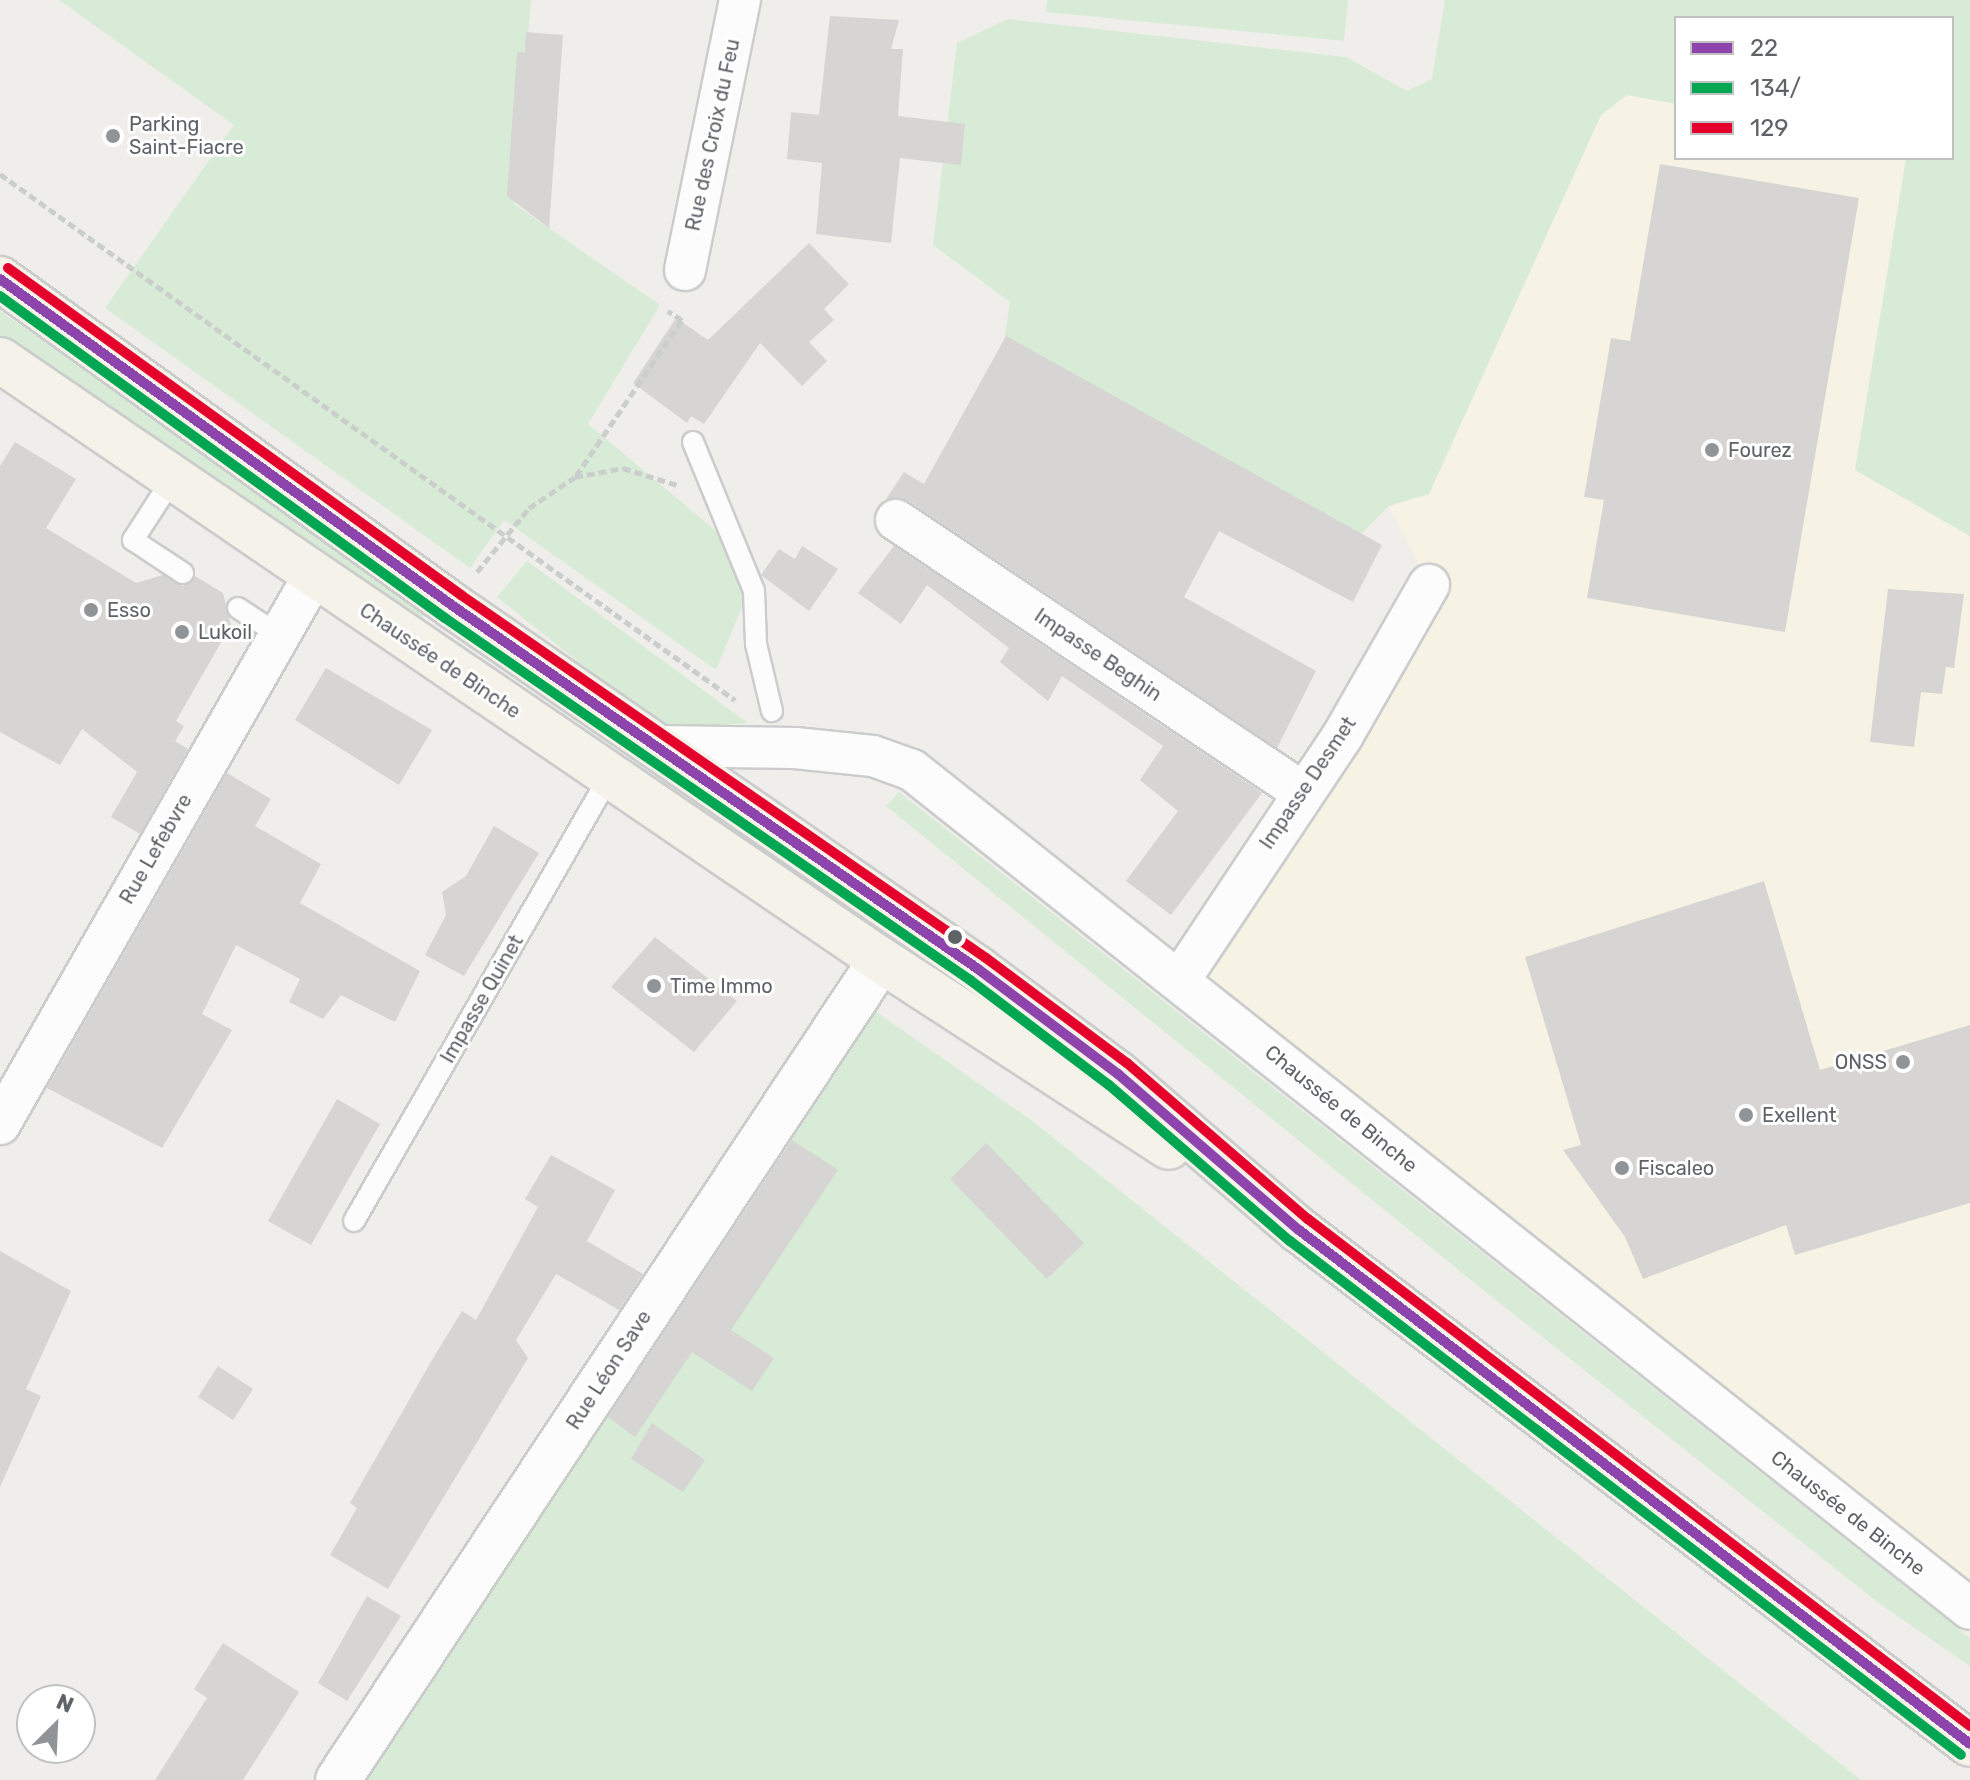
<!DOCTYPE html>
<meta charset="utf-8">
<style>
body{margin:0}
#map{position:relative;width:1970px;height:1780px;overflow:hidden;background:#efeeea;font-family:Rubik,sans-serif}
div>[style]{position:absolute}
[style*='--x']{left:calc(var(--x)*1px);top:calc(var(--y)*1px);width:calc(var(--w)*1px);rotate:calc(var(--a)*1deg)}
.commercial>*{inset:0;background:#f7f3e4}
.green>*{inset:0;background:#d8ebd6}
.building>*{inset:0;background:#d6d5d3}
.path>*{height:5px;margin-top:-2.5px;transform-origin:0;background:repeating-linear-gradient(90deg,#cacfcc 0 8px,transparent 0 12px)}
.roads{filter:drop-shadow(2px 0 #cbcccc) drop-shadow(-2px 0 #cbcccc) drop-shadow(0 2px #cbcccc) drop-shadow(0 -2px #cbcccc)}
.lane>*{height:20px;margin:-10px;padding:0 10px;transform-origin:10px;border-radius:10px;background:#fdfcfc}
.street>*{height:40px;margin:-20px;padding:0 20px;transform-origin:20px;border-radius:20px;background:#fdfcfc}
.secondary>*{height:44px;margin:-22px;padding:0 22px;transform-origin:22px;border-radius:22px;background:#fdfcfc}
.primary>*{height:44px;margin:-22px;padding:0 22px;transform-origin:22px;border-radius:22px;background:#f4f2e9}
.bus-1>*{height:10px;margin:-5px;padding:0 5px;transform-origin:5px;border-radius:5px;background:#8e44ad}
.bus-2>*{height:10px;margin:-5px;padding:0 5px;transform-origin:5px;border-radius:5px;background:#00a651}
.bus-3>*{height:10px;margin:-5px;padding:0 5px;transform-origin:5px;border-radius:5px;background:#e4002b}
.dots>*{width:22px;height:22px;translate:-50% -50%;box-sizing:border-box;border:4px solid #fff;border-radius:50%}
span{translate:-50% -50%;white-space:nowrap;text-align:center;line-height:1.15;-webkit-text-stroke:6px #fff;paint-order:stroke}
.poi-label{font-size:20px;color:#5f6368}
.left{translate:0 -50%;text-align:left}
.right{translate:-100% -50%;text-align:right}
.street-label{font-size:20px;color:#5f6368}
.legend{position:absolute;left:1674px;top:16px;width:280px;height:144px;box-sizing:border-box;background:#fff;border:2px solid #bfc1c3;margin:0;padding:10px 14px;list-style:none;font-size:24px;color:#5f6368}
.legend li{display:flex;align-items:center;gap:16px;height:40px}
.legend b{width:40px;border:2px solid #bfc1c3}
.north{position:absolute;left:16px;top:1684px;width:80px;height:80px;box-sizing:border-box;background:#fff;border:2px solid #bfc1c3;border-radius:50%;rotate:24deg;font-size:22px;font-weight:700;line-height:32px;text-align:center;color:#5f6368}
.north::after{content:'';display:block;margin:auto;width:28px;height:36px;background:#919496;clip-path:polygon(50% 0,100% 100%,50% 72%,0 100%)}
</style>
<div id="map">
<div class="commercial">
<i style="clip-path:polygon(1627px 95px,1676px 104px,1676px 158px,1906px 158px,1855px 470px,1970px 536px,1970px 1609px,1181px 978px,1429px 585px,1389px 506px,1429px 494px,1601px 115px)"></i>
</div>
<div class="green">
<i style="clip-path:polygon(59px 0,531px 0,514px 204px,660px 305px,588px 424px,722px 536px,746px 597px,716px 670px,504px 520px,470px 568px,105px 308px,234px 125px)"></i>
<i style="clip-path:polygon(1047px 0,1348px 0,1344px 41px,1046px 12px)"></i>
<i style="clip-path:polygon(1445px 0,1970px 0,1970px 536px,1855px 470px,1906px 158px,1952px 158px,1952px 18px,1676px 18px,1676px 104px,1627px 95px,1601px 115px,1429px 494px,1389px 506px,1357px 538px,999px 374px,1010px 302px,933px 245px,957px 43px,1008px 19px,1346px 57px,1407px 91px,1432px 79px)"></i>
<i style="clip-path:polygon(0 311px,431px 605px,417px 625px,0 340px)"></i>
<i style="clip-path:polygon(527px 561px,748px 723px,664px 730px,497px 597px)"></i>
<i style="clip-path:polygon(899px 792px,1970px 1638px,1970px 1666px,1880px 1604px,1492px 1297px,886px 806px)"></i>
<i style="clip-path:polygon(855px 997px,1031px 1120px,1861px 1780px,338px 1780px)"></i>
</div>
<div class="building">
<i style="clip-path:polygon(830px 16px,899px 20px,891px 49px,903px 49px,898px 116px,965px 124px,961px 165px,900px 158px,891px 243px,816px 234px,822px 163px,787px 159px,791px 112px,819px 115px)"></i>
<i style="clip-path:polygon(526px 32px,563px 35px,549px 228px,507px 196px,517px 52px,525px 53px)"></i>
<i style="clip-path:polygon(1660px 164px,1859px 198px,1785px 632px,1587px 598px,1604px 500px,1584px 497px,1611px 338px,1630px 341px)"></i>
<i style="clip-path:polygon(809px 243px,849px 284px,824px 309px,834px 320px,809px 342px,827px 361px,802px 386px,760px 343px,704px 424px,691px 416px,687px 423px,633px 383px,676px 318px,708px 340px)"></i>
<i style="clip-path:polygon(1006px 336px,1382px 545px,1353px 602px,1219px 531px,1184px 597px,1316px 671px,1277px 748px,909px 501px,886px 499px,904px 472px,924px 484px)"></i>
<i style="clip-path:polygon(15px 442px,76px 479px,46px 528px,136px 583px,163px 575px,183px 586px,195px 576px,223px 593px,231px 625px,176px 721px,184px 726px,175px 741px,188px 749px,140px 834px,111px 817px,137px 772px,82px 729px,60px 765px,0 732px,0 466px)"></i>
<i style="clip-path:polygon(802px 546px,838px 569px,809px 611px,761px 575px,779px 549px,795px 559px)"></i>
<i style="clip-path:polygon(894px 546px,1262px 793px,1171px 915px,1126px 881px,1178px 811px,1140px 780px,1163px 746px,1062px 676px,1048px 701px,1000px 662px,1009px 648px,927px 585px,901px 624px,858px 593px)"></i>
<i style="clip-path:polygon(1888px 589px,1964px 594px,1954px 668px,1946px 667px,1942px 694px,1921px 692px,1914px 747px,1870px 742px)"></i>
<i style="clip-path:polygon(326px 668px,432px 730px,399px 785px,295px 720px)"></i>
<i style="clip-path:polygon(227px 773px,271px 799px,255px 826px,321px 864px,300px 903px,420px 971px,395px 1022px,341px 995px,323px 1019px,289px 1002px,300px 979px,236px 945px,202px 1014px,232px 1030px,162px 1148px,47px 1088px)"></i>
<i style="clip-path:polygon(494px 826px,539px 853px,464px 976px,425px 955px,446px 915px,442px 892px,466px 876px)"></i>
<i style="clip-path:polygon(1764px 881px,1820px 1070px,1970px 1025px,1970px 1203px,1795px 1255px,1786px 1225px,1643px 1279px,1625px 1237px,1563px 1150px,1581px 1145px,1525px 957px)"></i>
<i style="clip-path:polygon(655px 937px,737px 1001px,694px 1052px,611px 987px)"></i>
<i style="clip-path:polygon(337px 1099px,380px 1124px,311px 1245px,268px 1221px)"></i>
<i style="clip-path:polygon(792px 1140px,838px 1170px,731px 1330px,774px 1358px,752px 1391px,692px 1352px,635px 1437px,608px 1417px)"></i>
<i style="clip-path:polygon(986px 1143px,1084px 1243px,1047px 1279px,950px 1179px)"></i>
<i style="clip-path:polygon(551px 1155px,615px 1190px,587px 1241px,643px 1274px,619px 1310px,556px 1274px,516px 1340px,528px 1358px,388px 1589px,330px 1555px,357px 1508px,350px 1503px,432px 1360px,462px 1311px,476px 1320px,538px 1207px,525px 1199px)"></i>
<i style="clip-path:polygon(0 1251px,71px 1291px,26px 1389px,41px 1396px,0 1487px)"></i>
<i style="clip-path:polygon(218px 1366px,253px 1389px,233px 1420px,198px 1397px)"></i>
<i style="clip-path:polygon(652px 1423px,705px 1460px,683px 1492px,631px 1459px)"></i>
<i style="clip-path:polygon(367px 1596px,401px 1616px,347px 1701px,318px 1683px)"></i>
<i style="clip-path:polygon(223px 1643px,299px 1692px,243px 1780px,155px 1780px,207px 1698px,194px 1689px)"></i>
</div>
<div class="path">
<i style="--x:0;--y:174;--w:904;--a:35.59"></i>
<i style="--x:576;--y:476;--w:189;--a:-55.8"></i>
<i style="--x:682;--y:320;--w:17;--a:-147"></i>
<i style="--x:477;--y:572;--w:82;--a:-50.9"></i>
<i style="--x:529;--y:508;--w:55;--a:-34"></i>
<i style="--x:575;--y:477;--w:49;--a:-10.6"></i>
<i style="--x:623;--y:468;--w:57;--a:17.5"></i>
</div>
<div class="roads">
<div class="lane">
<i style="--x:693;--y:442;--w:161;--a:67.7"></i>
<i style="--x:754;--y:591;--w:53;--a:87.8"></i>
<i style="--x:756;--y:644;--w:69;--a:76.6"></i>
<i style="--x:173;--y:478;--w:74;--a:122.8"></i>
<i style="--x:133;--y:540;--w:60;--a:33.4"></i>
<i style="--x:238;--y:608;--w:49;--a:33.4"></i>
<i style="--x:354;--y:1221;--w:512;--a:-60.13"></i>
</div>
<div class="street">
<i style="--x:685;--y:270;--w:276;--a:-78.5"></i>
<i style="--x:896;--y:520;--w:487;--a:33.8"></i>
<i style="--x:659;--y:746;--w:136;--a:0.8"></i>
<i style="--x:795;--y:748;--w:78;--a:5.9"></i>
<i style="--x:873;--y:756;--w:41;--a:19.7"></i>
<i style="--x:912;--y:770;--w:1350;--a:38.41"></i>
<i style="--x:1181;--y:978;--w:292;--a:-56.3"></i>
<i style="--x:1343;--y:735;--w:173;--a:-60.2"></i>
<i style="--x:0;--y:1124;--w:632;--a:-60.23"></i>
</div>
<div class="secondary">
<i style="--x:338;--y:1780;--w:983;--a:-56.49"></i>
</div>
<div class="primary">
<i style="--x:0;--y:279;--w:559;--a:35.82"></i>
<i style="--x:453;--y:606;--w:638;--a:34.66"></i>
<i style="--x:978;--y:969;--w:175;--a:36.9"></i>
<i style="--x:1118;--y:1074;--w:239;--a:40.8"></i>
<i style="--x:1299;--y:1230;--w:845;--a:37.45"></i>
<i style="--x:0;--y:360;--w:1066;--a:34.26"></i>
<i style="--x:881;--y:960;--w:343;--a:33"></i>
</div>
</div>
<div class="bus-1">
<i style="--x:0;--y:279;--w:559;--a:35.82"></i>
<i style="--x:453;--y:606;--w:638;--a:34.66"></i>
<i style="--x:978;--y:969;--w:175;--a:36.9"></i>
<i style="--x:1118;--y:1074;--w:239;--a:40.8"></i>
<i style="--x:1299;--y:1230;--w:845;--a:37.45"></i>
</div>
<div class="bus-2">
<i style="--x:0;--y:296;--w:549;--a:35.89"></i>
<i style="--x:445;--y:618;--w:638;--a:34.59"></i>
<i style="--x:970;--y:980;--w:174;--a:37.1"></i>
<i style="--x:1109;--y:1085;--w:239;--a:40.8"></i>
<i style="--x:1290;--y:1241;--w:845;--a:37.45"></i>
</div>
<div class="bus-3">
<i style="--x:8;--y:268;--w:559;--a:35.82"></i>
<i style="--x:461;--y:595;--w:638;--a:34.66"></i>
<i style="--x:986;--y:958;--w:176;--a:36.7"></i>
<i style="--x:1127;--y:1063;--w:239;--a:40.8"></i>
<i style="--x:1308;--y:1219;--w:834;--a:37.45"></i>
</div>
<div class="dots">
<i style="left:113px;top:136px;background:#919496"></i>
<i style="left:1712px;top:450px;background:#919496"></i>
<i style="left:91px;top:610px;background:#919496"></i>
<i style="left:182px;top:632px;background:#919496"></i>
<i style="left:955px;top:937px;background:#5f6368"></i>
<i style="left:654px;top:986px;background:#919496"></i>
<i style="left:1903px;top:1062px;background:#919496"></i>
<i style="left:1746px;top:1115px;background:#919496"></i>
<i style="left:1622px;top:1168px;background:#919496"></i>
</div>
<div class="poi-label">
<span class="left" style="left:129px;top:136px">Parking<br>Saint-Fiacre</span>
<span class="left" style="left:1728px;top:450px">Fourez</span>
<span class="left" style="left:107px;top:610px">Esso</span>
<span class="left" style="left:198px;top:632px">Lukoil</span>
<span class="left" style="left:670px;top:986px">Time Immo</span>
<span class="right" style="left:1887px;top:1062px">ONSS</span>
<span class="left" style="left:1762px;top:1115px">Exellent</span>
<span class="left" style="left:1638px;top:1168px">Fiscaleo</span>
</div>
<div class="street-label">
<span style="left:713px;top:135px;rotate:-78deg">Rue des Croix du Feu</span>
<span style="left:1098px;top:655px;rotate:34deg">Impasse Beghin</span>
<span style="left:440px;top:661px;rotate:34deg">Chaussée de Binche</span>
<span style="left:1308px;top:783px;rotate:-56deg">Impasse Desmet</span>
<span style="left:156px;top:849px;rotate:-60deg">Rue Lefebvre</span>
<span style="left:482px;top:999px;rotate:-60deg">Impasse Quinet</span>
<span style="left:1341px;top:1109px;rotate:39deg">Chaussée de Binche</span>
<span style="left:609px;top:1370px;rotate:-57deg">Rue Léon Save</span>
<span style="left:1848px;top:1513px;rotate:38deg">Chaussée de Binche</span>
</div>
<ul class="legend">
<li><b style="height:10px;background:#8e44ad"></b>22</li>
<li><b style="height:10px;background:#00a651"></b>134/</li>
<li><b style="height:10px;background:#e4002b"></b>129</li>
</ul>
<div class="north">N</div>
</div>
